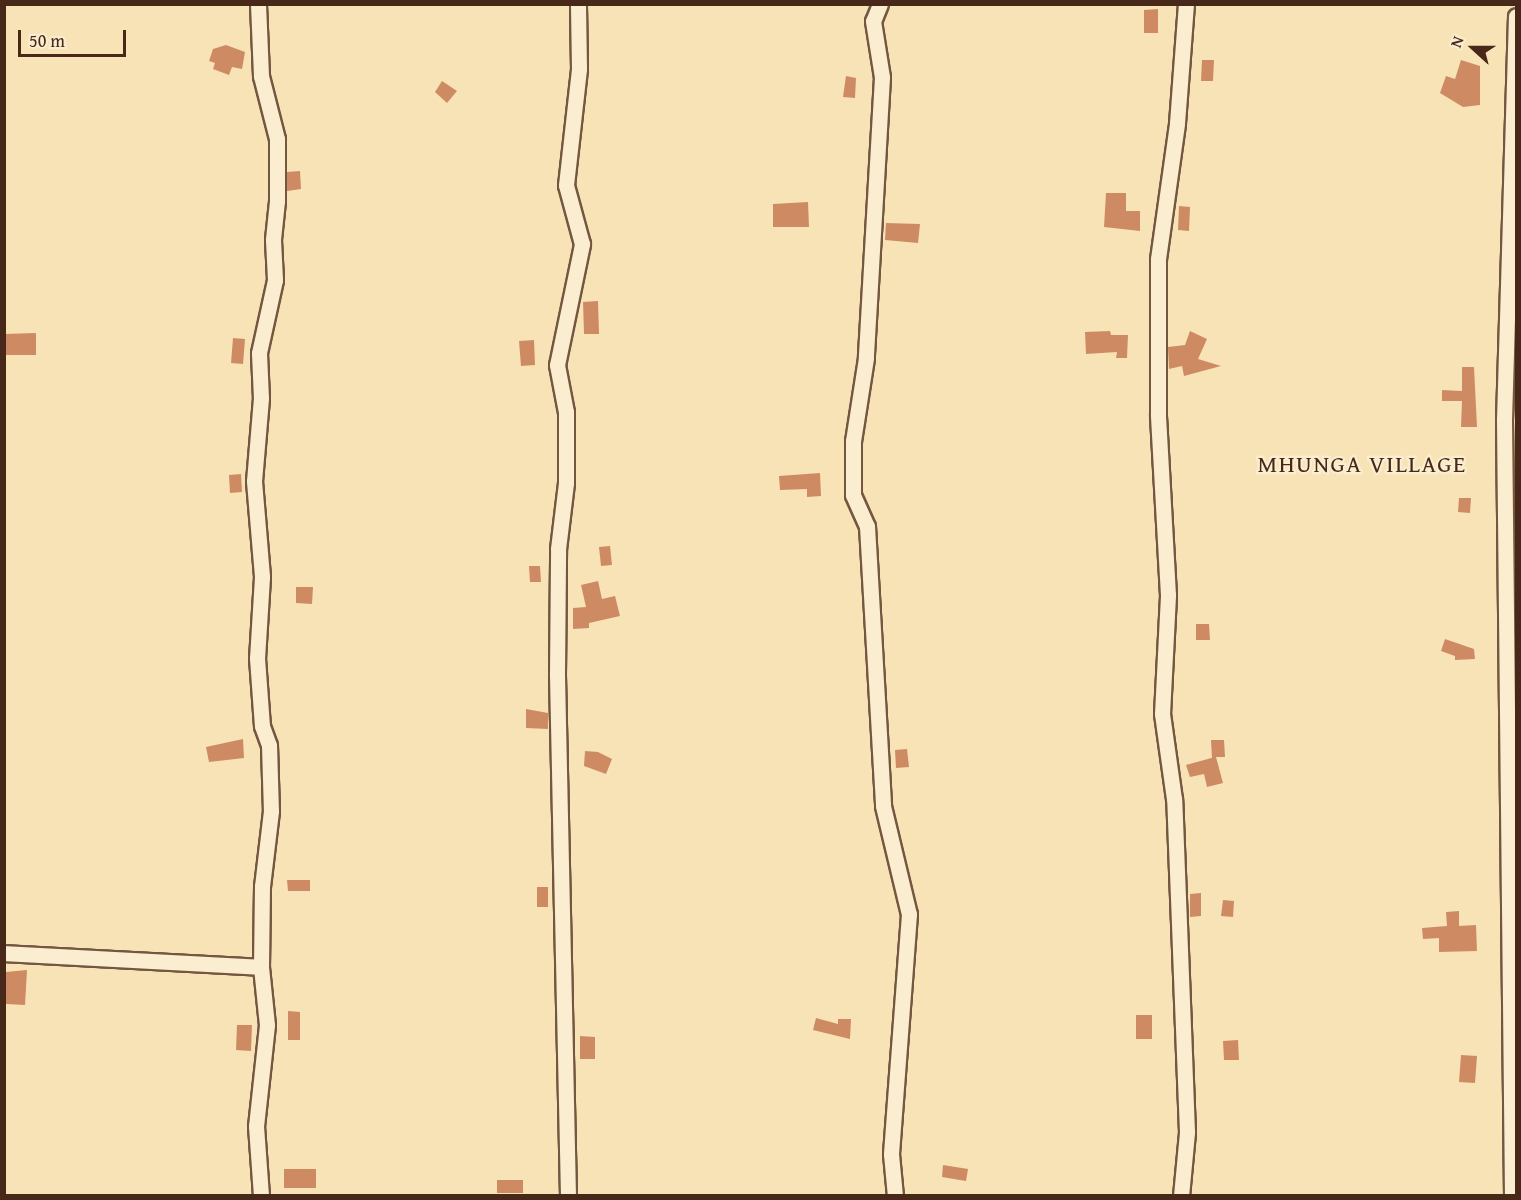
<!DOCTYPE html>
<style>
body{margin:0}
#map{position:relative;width:1521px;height:1200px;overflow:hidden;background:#f7e3b6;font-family:"Gentium Book Plus",serif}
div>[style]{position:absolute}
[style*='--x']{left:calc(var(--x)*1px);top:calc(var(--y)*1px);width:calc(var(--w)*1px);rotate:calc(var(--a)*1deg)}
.building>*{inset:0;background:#ce8b63}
.roads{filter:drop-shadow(2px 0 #745740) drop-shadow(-2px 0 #745740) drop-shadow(0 2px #745740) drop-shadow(0 -2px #745740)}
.minor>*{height:15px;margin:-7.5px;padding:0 7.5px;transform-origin:7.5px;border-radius:7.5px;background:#faedd0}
span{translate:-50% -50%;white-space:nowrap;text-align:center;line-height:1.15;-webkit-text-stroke:4.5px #faedd0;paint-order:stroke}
.quarter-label{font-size:24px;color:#482819;letter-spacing:1.5px}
.frame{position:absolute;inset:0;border:6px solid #482819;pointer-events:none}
.north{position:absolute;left:1443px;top:18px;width:60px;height:60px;-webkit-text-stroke:4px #faedd0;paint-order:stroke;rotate:291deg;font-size:16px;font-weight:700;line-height:24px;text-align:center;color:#482819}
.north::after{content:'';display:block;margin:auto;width:21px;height:27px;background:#482819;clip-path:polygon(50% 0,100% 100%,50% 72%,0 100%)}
.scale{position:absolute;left:18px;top:30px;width:108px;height:27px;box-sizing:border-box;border:3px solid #482819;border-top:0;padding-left:8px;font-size:18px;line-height:21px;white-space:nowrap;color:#482819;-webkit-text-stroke:4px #faedd0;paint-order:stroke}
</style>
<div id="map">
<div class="building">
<i style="clip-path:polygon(1158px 9px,1158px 33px,1144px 33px,1144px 10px)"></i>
<i style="clip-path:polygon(226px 45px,245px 52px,242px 69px,232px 67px,229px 75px,213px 69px,215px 63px,209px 61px,213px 49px)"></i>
<i style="clip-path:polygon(1202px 60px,1214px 60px,1213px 81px,1201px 81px)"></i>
<i style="clip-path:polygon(1461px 60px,1480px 66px,1480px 105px,1463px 107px,1440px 93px,1446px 76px,1455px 79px)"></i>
<i style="clip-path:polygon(846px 76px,856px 78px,855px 98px,843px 97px)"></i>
<i style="clip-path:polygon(442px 81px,457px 91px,447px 103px,435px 92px)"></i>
<i style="clip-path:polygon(300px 171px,301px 189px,287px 191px,287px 172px)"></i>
<i style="clip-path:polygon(1106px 193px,1126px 193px,1126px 211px,1140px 211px,1140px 231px,1104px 227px)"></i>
<i style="clip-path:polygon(808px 202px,809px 227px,773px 227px,773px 204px)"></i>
<i style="clip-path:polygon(1179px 206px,1190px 207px,1189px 231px,1178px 230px)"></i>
<i style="clip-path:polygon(886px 223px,920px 224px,918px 243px,885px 240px)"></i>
<i style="clip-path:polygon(598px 301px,599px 334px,584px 334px,583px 302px)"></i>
<i style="clip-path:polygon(1110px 331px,1111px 335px,1128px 335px,1127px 358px,1116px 358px,1117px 352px,1086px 354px,1085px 332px)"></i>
<i style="clip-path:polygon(1190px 331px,1207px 339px,1198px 359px,1221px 366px,1184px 376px,1182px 366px,1169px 369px,1168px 347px,1185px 345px)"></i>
<i style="clip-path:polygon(36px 333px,36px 355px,4px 355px,4px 334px)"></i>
<i style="clip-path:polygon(233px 338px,245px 339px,243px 364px,231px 363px)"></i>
<i style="clip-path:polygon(534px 340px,535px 365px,521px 366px,519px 341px)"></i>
<i style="clip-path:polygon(1462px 367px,1474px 367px,1477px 427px,1461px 427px,1462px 401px,1442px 401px,1442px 390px,1462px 391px)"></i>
<i style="clip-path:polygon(820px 473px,821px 496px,807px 497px,807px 489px,780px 490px,779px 476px)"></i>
<i style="clip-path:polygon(241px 474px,242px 492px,230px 493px,229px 475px)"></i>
<i style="clip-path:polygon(1459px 498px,1471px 498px,1470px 513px,1458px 512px)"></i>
<i style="clip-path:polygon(610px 546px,612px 565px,601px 566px,599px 547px)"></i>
<i style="clip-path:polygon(529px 566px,540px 566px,541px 582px,530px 582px)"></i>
<i style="clip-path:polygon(598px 581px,602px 599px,615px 596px,620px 616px,589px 623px,589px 628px,573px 629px,573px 608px,586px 607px,581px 585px)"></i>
<i style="clip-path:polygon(296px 587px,313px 587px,312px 604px,296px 603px)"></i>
<i style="clip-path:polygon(1196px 624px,1209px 624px,1210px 640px,1196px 640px)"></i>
<i style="clip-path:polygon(1445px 639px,1474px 649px,1475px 659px,1455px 660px,1455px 656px,1441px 651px)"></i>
<i style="clip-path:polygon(526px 709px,548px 713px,548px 729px,526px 728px)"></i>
<i style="clip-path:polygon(243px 739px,244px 758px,209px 762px,206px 747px)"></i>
<i style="clip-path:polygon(1211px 740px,1224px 740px,1225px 757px,1216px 757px,1223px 783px,1207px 787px,1204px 774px,1190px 777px,1186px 765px,1215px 757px,1212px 758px)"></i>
<i style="clip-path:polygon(907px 749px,909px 767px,896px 768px,895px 750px)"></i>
<i style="clip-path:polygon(585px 751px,598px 752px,612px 759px,606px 774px,584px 766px)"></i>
<i style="clip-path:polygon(287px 880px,310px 880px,310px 891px,288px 891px)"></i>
<i style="clip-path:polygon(537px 887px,548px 887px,548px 907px,537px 907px)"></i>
<i style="clip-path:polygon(1201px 893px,1201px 916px,1190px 917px,1190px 894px)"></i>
<i style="clip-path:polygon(1223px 900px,1234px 901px,1233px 917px,1221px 916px)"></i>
<i style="clip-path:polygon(1459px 911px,1459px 926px,1476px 925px,1477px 951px,1439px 952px,1439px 938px,1423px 939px,1422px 928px,1447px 926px,1446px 912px)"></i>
<i style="clip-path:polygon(27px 970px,25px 1005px,6px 1004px,6px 972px)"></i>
<i style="clip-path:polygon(288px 1011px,300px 1012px,300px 1040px,288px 1040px)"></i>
<i style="clip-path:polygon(1136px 1015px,1152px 1015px,1152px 1039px,1136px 1039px)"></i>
<i style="clip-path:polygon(816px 1018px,838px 1024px,838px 1019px,851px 1019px,850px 1039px,813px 1030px)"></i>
<i style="clip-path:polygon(237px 1025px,252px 1025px,251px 1051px,236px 1050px)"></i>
<i style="clip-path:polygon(580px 1036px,595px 1037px,595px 1059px,580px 1059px)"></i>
<i style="clip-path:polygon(1238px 1040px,1239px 1060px,1224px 1060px,1223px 1041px)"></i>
<i style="clip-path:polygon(1461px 1055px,1477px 1056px,1475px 1083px,1459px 1082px)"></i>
<i style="clip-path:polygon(943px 1165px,968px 1169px,966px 1181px,942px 1177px)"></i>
<i style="clip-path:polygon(284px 1169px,316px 1169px,316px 1188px,284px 1188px)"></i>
<i style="clip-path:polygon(497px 1180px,523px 1180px,523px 1193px,497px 1193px)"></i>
</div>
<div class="roads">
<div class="minor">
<i style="--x:258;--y:4;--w:72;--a:87.6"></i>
<i style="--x:261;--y:76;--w:65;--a:75.7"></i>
<i style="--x:277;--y:139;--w:62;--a:90"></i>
<i style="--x:277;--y:201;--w:39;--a:96"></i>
<i style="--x:273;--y:240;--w:40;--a:87.1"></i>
<i style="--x:275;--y:280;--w:75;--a:102.4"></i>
<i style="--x:259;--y:353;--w:45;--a:87.5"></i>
<i style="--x:261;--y:398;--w:83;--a:94.8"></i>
<i style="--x:254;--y:481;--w:96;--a:85.2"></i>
<i style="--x:262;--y:577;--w:81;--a:93.5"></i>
<i style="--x:257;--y:658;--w:68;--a:85.8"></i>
<i style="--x:262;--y:726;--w:20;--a:70"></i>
<i style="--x:269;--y:745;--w:66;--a:88.3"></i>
<i style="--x:271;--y:811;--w:76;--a:96.8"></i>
<i style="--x:262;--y:886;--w:81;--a:90.7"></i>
<i style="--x:261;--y:967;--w:58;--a:84.1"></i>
<i style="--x:267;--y:1025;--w:102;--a:96.2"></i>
<i style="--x:256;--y:1126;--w:70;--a:85.9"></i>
<i style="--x:880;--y:4;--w:18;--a:112"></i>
<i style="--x:873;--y:21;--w:57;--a:80.9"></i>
<i style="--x:882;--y:77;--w:281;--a:93.3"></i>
<i style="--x:866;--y:358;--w:84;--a:98.9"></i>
<i style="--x:853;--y:441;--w:54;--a:90"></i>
<i style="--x:853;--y:495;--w:34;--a:66"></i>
<i style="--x:867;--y:526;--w:280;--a:86.7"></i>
<i style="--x:883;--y:806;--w:111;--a:76.5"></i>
<i style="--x:909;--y:914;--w:241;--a:94.3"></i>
<i style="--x:891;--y:1154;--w:42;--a:84.6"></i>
<i style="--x:4;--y:953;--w:257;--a:3.1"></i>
<i style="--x:568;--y:1196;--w:521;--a:-91.21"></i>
<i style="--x:557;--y:675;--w:126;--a:-89.5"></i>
<i style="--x:558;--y:549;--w:66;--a:-83.1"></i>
<i style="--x:566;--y:483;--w:71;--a:-90"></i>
<i style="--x:566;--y:412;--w:48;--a:-100.8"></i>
<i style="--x:557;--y:365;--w:124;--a:-78.3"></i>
<i style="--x:582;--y:244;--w:61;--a:-105.2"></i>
<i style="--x:566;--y:185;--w:117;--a:-83.6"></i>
<i style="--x:579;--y:69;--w:65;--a:-90.9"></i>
<i style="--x:1181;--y:1196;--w:64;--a:-84.6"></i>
<i style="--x:1187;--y:1132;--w:333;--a:-92.2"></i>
<i style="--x:1174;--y:799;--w:86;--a:-98"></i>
<i style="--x:1162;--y:714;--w:119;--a:-87.1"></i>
<i style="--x:1168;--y:595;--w:181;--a:-93.2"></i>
<i style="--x:1158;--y:414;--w:155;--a:-90"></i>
<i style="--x:1158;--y:259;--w:137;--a:-82"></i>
<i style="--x:1177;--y:123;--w:119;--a:-85.7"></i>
<i style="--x:1512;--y:1196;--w:776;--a:-90.59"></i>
<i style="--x:1504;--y:420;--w:404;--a:-88.3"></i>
</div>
</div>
<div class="quarter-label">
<span style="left:1362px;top:464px">MHUNGA VILLAGE</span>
</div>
<div class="frame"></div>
<div class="north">N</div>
<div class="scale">50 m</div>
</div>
